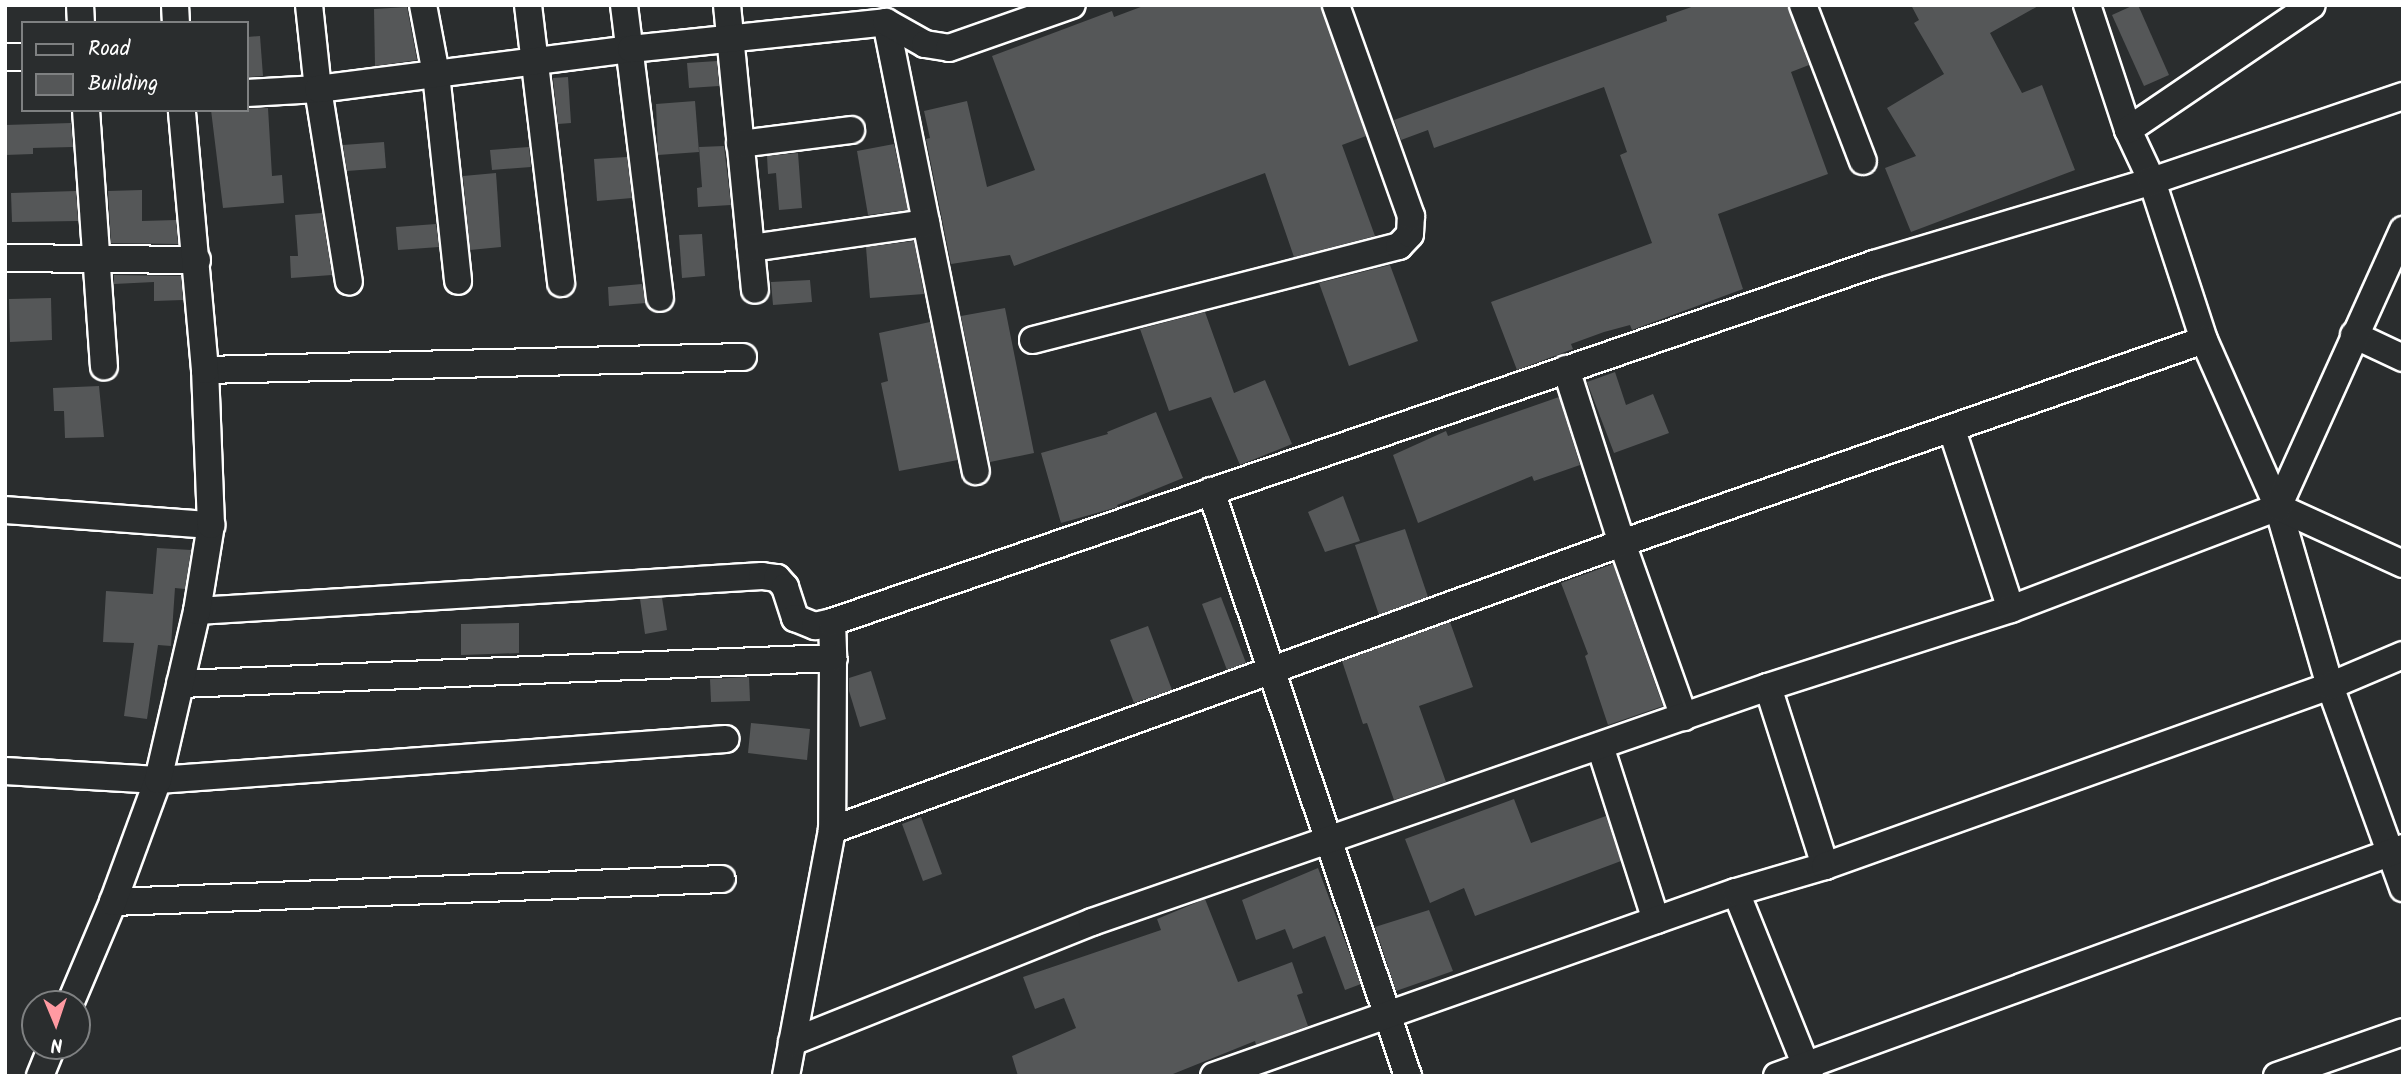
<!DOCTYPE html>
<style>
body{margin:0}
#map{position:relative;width:2408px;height:1081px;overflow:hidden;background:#2a2d2e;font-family:Kalam,sans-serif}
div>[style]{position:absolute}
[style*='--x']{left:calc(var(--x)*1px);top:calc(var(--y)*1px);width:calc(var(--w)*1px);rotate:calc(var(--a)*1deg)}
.building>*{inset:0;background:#555758}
.roads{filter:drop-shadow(2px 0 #fff) drop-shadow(-2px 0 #fff) drop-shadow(0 2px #fff) drop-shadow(0 -2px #fff)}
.minor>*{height:26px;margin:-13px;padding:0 13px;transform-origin:13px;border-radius:13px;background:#2a2d2e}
span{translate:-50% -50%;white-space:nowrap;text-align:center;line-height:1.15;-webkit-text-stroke:5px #2a2d2e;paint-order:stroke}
.frame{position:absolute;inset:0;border:7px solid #fff;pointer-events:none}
.legend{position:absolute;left:21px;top:21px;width:228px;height:91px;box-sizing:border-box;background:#2a2d2e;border:2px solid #7f8182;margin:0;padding:9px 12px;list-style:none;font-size:21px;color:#fff}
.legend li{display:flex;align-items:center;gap:14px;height:35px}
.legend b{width:35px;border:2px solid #7f8182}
.north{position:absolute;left:21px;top:990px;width:70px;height:70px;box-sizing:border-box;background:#2a2d2e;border:2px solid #7f8182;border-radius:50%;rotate:178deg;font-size:19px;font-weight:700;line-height:28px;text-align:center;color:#fff}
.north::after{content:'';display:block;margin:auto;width:24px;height:32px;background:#ff9aa2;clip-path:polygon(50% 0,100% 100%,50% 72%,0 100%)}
</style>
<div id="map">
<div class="building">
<i style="clip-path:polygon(1146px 5px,1321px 5px,1366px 136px,1342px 145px,1375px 236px,1294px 257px,1265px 173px,1014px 266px,1010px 255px,951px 264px,926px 139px,930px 138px,924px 111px,967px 101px,987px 187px,1035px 170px,992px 56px,1112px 11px,1114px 17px)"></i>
<i style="clip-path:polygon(1697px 5px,1787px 5px,1809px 65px,1791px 72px,1828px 174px,1718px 214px,1743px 289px,1632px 330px,1630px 325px,1604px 332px,1571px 344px,1573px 349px,1517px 370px,1491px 302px,1652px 243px,1620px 155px,1627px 152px,1604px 87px,1434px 148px,1428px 130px,1401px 140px,1394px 120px,1667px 21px,1666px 16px)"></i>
<i style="clip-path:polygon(1911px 5px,2040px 5px,1990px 33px,2022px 93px,2042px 85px,2075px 170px,1911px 232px,1885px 168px,1916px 156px,1887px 108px,1944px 74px,1914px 23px,1919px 20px)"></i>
<i style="clip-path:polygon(2134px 5px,2138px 5px,2169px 75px,2144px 86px,2112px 15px)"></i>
<i style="clip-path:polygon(407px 7px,417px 60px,375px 66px,374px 9px)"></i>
<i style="clip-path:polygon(260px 36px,263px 76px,247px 77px,247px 37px)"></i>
<i style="clip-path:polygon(717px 61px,719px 86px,689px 88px,687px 63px)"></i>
<i style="clip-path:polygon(568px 77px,571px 123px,558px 124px,553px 78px)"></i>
<i style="clip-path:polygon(695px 101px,699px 152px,658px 155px,656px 104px)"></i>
<i style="clip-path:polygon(268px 108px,272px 176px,282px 175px,284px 203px,223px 208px,211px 110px)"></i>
<i style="clip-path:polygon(71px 123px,73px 147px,33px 148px,33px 154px,5px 155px,5px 125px)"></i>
<i style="clip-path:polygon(384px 142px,386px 168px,347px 171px,343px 145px)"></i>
<i style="clip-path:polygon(894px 144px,908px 210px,868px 215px,857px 151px)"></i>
<i style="clip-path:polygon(724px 146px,731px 205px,698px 207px,697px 188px,702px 187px,699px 147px)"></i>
<i style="clip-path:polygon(529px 147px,531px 167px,492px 170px,490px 150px)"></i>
<i style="clip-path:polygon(798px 153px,802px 208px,779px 210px,776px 173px,768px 174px,767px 156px)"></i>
<i style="clip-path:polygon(627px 157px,632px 198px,597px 201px,594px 159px)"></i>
<i style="clip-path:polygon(496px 173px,501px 247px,470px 250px,463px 176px)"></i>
<i style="clip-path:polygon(142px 190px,142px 221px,176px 220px,178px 244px,111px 243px,108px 191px)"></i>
<i style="clip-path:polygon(76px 191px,78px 221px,12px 222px,11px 193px)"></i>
<i style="clip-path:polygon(322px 213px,332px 275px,291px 278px,290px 256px,298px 256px,295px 215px)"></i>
<i style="clip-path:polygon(436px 224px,439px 247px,398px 250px,396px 227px)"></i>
<i style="clip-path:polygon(702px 234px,705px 276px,682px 278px,679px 235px)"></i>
<i style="clip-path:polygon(914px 241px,924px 294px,870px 298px,866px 247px)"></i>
<i style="clip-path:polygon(1390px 265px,1418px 341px,1349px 366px,1319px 283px)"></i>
<i style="clip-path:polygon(114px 275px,181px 276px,183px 300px,154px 301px,154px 282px,114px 284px)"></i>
<i style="clip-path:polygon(810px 280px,812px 302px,773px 305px,771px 282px)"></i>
<i style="clip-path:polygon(642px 284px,646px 303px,609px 306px,608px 287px)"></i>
<i style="clip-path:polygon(51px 298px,52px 340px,10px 342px,9px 299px)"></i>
<i style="clip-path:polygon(1005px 308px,1034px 453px,990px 462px,961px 316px)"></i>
<i style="clip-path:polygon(1205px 312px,1234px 393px,1265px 380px,1292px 444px,1240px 465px,1211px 397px,1169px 411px,1140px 329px)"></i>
<i style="clip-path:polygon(930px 322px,958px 460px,899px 471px,881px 383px,888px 381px,879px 333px)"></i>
<i style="clip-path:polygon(1615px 372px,1626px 405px,1653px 394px,1669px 433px,1614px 453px,1587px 382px)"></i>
<i style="clip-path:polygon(99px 386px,104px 437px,65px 438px,64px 411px,54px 411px,53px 388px)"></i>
<i style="clip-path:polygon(1559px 397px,1580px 465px,1534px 481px,1532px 476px,1418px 523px,1393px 455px,1446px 431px,1448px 436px)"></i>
<i style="clip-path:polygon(1156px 412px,1183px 478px,1117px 505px,1118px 507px,1061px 523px,1041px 453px,1108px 434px,1107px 432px)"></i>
<i style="clip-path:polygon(1343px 496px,1360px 541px,1325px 552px,1308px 512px)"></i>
<i style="clip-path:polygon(1405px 529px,1428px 597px,1379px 615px,1355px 545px)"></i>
<i style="clip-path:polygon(157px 548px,191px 550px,185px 589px,175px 588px,171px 646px,158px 645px,147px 719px,124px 716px,134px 643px,103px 642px,106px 591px,153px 594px)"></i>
<i style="clip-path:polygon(1613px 564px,1663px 706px,1608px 725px,1585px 656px,1588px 654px,1561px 583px)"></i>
<i style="clip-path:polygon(1221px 597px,1246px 663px,1227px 670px,1202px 604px)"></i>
<i style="clip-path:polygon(662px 598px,667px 630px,645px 634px,640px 599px)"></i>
<i style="clip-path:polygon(1450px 622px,1473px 687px,1419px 706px,1446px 782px,1394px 800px,1367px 723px,1363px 724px,1342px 661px)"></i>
<i style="clip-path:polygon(519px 623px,519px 653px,461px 655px,461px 624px)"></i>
<i style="clip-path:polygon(1148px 626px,1172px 690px,1134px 703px,1110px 640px)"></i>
<i style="clip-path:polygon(871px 671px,886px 719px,860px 727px,849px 691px,849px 678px)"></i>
<i style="clip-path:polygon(749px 677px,750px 701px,711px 702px,710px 679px)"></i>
<i style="clip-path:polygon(751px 723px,810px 729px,807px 760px,748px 753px)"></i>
<i style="clip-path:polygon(1514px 799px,1531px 843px,1606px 816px,1621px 861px,1475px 916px,1464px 888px,1430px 903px,1405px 839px)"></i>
<i style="clip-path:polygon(921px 817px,942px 874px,923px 881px,902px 824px)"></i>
<i style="clip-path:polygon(1318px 868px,1361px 984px,1345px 990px,1325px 936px,1293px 949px,1285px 929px,1256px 940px,1242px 900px)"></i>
<i style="clip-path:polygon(1205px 899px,1238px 982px,1292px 962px,1303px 993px,1297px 995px,1308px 1026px,1256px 1045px,1255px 1041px,1168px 1076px,1018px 1076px,1012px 1056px,1076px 1028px,1064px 998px,1035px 1009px,1023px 977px,1161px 930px,1157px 919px)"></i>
<i style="clip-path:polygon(1429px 910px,1453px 971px,1396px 991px,1375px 927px)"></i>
</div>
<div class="roads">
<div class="minor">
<i style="--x:80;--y:5;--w:18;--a:87"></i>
<i style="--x:175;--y:5;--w:18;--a:87"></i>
<i style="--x:309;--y:5;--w:84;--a:83.9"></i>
<i style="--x:318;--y:89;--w:195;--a:80.9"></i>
<i style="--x:423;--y:5;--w:70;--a:79.3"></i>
<i style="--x:436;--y:74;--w:208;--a:83.9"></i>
<i style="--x:528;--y:5;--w:280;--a:83.2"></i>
<i style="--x:624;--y:5;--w:295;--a:83"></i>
<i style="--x:727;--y:5;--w:286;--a:84.4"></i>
<i style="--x:1803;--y:5;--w:167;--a:69"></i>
<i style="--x:2087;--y:5;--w:132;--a:71.8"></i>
<i style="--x:2128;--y:130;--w:56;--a:64.8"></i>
<i style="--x:2152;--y:181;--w:167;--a:71.9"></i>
<i style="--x:2204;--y:340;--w:183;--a:66.1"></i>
<i style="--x:2278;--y:507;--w:186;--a:73.8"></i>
<i style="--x:2330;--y:686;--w:215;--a:70.1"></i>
<i style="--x:886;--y:22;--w:458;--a:78.7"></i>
<i style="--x:5;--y:57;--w:18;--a:0"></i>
<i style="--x:247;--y:93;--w:71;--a:-3.2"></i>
<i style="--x:318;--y:89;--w:316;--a:-7.3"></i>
<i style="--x:631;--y:49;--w:256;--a:-6"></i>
<i style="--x:886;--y:22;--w:45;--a:29.4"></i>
<i style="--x:925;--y:44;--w:24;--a:9"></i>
<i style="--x:949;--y:48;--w:130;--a:-19.3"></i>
<i style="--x:86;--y:110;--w:257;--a:86"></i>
<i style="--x:2128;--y:130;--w:222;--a:-34.2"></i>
<i style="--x:740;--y:144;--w:112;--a:-7.2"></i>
<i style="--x:751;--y:248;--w:177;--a:-8.1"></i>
<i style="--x:5;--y:258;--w:192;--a:0.6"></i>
<i style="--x:2354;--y:335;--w:54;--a:25.1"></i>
<i style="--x:1033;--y:340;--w:378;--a:-14.4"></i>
<i style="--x:1399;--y:246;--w:16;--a:-47"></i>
<i style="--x:1410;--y:234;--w:18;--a:-87"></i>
<i style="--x:1411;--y:216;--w:224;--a:-109.6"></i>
<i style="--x:1566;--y:369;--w:183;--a:72.2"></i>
<i style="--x:1622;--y:543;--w:185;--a:70.4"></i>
<i style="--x:205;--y:370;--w:538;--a:-1.38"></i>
<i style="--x:1952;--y:430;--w:188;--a:71.8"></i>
<i style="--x:1211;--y:491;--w:617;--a:71.39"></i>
<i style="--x:2278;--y:507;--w:137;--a:24.5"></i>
<i style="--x:5;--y:510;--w:207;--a:4.2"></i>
<i style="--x:197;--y:611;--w:566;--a:-3.54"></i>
<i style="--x:762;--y:576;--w:15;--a:8"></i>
<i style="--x:777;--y:578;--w:12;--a:48"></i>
<i style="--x:785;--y:587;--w:33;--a:72"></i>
<i style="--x:795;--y:618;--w:22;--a:22"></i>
<i style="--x:815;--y:626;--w:17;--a:-13"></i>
<i style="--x:832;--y:622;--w:36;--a:88"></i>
<i style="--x:833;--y:658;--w:172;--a:90.3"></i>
<i style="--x:832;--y:830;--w:250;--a:100.6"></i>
<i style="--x:832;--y:622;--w:1102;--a:-18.96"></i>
<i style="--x:1874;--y:264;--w:290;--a:-16.6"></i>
<i style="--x:2152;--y:181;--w:265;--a:-18.7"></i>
<i style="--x:180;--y:684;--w:654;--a:-2.28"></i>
<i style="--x:1768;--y:687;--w:188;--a:72.3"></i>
<i style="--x:1600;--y:746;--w:183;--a:72.2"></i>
<i style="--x:5;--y:771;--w:153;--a:3.4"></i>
<i style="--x:158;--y:780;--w:569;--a:-4.13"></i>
<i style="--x:832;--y:830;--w:841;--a:-19.97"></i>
<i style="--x:1622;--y:543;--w:616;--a:-19.23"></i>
<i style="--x:1736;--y:892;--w:198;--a:68.1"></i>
<i style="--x:113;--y:902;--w:609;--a:-2.16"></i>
<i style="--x:70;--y:1004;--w:111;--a:-67.1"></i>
<i style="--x:113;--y:902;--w:130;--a:-69.8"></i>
<i style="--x:158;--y:780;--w:173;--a:-77"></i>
<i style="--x:197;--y:611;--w:87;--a:-80.8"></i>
<i style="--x:211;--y:525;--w:155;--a:-92.2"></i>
<i style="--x:205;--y:370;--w:261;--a:-95.1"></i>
<i style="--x:792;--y:1042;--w:323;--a:-21.8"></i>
<i style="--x:1092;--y:922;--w:716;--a:-19.17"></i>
<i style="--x:1768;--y:687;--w:255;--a:-17.8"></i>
<i style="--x:2011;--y:609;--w:286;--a:-20.9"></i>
<i style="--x:2278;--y:507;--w:304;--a:-65.7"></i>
<i style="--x:40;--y:1076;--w:32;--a:-68"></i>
<i style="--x:1214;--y:1076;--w:553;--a:-19.42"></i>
<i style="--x:1736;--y:892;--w:93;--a:-16.3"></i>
<i style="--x:1825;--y:866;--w:536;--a:-19.62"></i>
<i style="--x:2330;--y:686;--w:79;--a:-23"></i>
<i style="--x:1777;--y:1076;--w:666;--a:-20.01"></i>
<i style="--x:2277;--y:1076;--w:133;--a:-19.2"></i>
</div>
</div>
<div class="frame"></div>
<ul class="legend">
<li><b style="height:9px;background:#2a2d2e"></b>Road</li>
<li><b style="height:19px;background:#555758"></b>Building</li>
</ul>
<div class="north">N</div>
</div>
